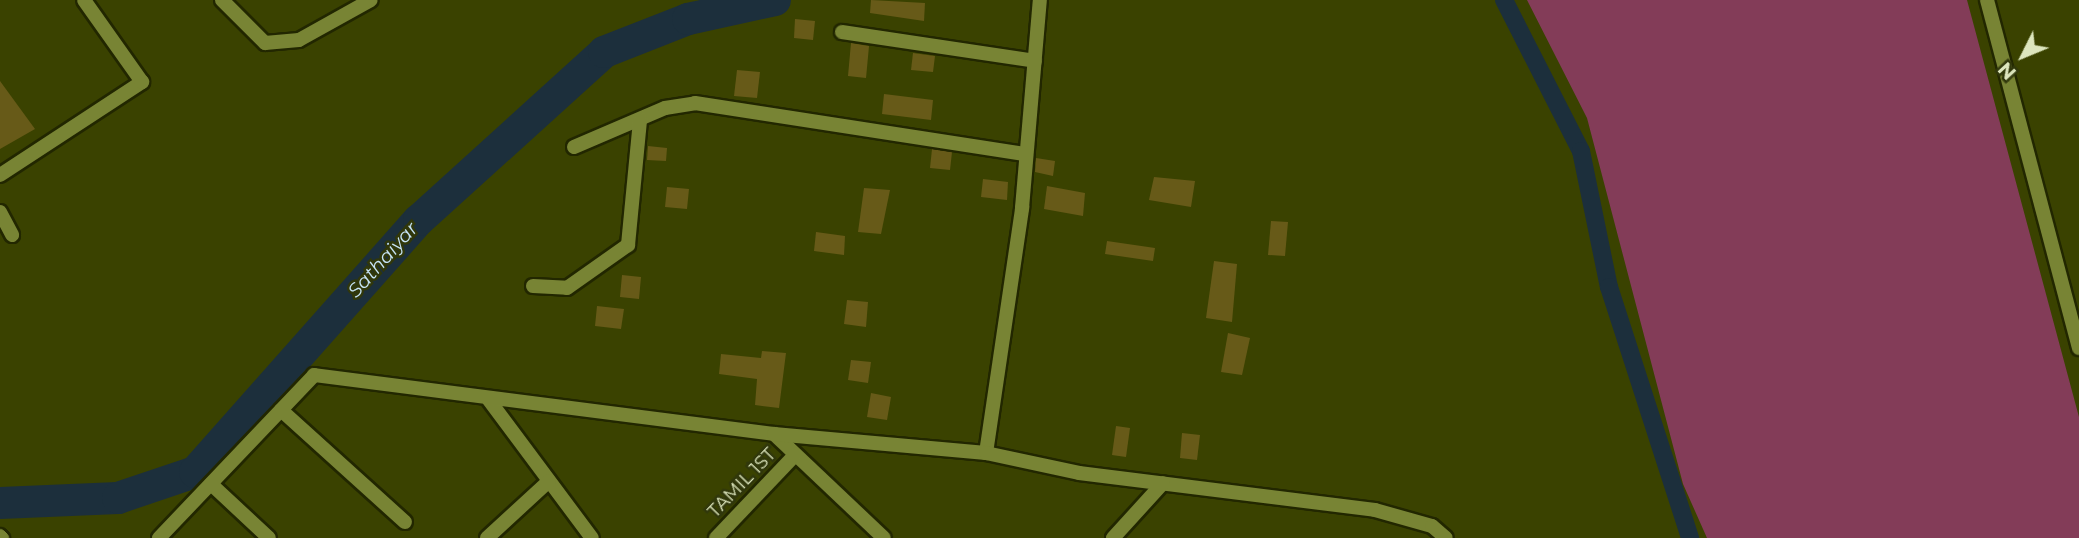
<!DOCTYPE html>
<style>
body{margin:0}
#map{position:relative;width:2079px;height:538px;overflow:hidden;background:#3a4200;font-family:Montserrat,sans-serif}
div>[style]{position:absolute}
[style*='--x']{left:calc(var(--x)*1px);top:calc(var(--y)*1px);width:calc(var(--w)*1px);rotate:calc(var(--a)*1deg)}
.green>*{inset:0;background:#833c58}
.canal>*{height:18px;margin:-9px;padding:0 9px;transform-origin:9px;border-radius:9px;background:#1c2f3c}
.river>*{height:32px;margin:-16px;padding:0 16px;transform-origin:16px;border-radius:16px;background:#1c2f3c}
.building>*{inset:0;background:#675a18}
.roads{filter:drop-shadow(2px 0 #222700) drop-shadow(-2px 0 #222700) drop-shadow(0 2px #222700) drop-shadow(0 -2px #222700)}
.street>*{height:14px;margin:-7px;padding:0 7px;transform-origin:7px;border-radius:7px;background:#788434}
span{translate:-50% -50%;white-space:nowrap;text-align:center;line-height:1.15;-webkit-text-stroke:5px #30370b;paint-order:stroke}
.street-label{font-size:18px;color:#dde6be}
.water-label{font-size:19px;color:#c7e4f7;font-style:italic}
.north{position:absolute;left:1988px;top:21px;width:70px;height:70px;-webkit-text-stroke:5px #30370b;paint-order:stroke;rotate:227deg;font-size:19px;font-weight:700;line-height:28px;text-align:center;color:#dde6be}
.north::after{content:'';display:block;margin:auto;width:24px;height:32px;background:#dde6be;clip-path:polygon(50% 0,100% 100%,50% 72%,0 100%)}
</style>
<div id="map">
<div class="green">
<i style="clip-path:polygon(1527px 0,1967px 0,2079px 417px,2079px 538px,1707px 538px,1683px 484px,1587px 118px)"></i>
</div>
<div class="canal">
<i style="--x:1504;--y:0;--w:169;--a:63"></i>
<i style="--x:1581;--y:151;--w:139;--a:78.4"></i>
<i style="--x:1609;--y:287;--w:264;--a:72.1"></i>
</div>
<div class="river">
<i style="--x:0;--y:503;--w:118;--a:-2.4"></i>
<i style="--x:118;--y:498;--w:81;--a:-18.7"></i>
<i style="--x:195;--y:472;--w:337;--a:-48.4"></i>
<i style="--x:419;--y:220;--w:250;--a:-42.2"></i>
<i style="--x:604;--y:52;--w:90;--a:-21.4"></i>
<i style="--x:688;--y:19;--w:89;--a:-12.3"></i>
</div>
<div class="building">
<i style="clip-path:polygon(871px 0,925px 3px,924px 21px,870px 13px)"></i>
<i style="clip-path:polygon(795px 19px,815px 21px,813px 40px,794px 38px)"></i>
<i style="clip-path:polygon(851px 43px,869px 46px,866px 78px,848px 76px)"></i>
<i style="clip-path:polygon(913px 53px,935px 56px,933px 72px,911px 70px)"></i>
<i style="clip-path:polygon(737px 70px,760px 72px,757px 98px,734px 96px)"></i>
<i style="clip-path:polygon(0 81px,35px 129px,0 149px)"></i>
<i style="clip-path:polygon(884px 94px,933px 100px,931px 120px,882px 114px)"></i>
<i style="clip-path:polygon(648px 146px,667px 148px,666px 161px,647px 160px)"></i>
<i style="clip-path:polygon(932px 149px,952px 152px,950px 170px,930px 168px)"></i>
<i style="clip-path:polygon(1036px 158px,1055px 161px,1053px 176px,1035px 172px)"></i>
<i style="clip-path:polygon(1154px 177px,1195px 181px,1191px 207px,1149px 200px)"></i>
<i style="clip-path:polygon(983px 179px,1008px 182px,1007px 200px,981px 197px)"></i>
<i style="clip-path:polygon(1047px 186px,1085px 193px,1083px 216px,1044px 209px)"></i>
<i style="clip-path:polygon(667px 187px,689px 189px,687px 209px,665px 207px)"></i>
<i style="clip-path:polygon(864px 188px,890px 190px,881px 234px,858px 232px)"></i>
<i style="clip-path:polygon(1271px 221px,1288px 222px,1285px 256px,1268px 255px)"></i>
<i style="clip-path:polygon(816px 232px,845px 236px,844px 255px,814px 251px)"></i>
<i style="clip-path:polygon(1107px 241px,1155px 248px,1153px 261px,1105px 254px)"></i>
<i style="clip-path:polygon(1214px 261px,1237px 264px,1232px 322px,1206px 318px)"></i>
<i style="clip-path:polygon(622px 275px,641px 277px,639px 299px,620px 297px)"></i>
<i style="clip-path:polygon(847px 300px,868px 302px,866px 327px,844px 324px)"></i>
<i style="clip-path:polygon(597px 306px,624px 309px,621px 329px,595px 326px)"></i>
<i style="clip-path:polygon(1228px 333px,1250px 338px,1242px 375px,1221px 372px)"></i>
<i style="clip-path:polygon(762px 351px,786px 353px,779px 408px,755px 405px,757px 379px,719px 374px,721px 354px,761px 358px)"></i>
<i style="clip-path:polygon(851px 360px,871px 362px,868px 383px,848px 380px)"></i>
<i style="clip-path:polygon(871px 393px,891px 397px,887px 420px,867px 417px)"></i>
<i style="clip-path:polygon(1116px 426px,1130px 428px,1126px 457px,1112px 455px)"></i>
<i style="clip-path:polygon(1182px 433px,1200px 435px,1197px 460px,1180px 458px)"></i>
</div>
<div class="roads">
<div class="street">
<i style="--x:222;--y:0;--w:61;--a:45"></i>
<i style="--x:265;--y:43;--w:34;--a:-5"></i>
<i style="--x:299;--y:40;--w:82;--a:-29.1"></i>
<i style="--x:1987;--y:0;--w:360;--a:75.2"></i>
<i style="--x:842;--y:32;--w:195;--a:8.5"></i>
<i style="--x:574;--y:147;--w:99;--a:-23.2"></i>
<i style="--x:665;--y:108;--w:30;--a:-9"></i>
<i style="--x:695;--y:103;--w:335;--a:8.8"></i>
<i style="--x:0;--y:175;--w:170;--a:-33.2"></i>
<i style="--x:142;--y:82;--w:100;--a:-125.3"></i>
<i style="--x:0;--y:212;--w:26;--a:62"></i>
<i style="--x:533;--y:286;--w:34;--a:3"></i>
<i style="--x:567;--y:288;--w:75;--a:-35.2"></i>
<i style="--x:628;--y:245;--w:125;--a:-84.5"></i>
<i style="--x:489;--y:400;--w:172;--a:53.3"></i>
<i style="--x:281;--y:410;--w:167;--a:42.1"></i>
<i style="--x:774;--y:434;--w:151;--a:43.4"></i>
<i style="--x:986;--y:453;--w:248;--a:-81.6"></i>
<i style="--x:1022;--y:208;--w:209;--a:-85.1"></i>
<i style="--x:211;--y:484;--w:79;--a:43"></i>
<i style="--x:0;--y:536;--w:3;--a:45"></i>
<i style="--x:159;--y:538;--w:225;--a:-46.4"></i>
<i style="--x:314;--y:375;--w:464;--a:7.3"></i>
<i style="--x:774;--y:434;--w:213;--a:5.1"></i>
<i style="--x:986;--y:453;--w:95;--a:12.1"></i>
<i style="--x:1079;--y:473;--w:298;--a:7.1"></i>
<i style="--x:1375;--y:510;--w:59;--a:15.7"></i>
<i style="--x:1432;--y:526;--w:18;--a:41"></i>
<i style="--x:487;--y:538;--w:84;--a:-42.6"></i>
<i style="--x:716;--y:538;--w:115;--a:-46.4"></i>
<i style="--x:1113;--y:538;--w:74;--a:-47.7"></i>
</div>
</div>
<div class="street-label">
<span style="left:742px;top:483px;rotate:-46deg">TAMIL 1ST</span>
</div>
<div class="water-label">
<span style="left:383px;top:260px;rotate:-48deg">Sathaiyar</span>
</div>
<div class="north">N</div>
</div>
